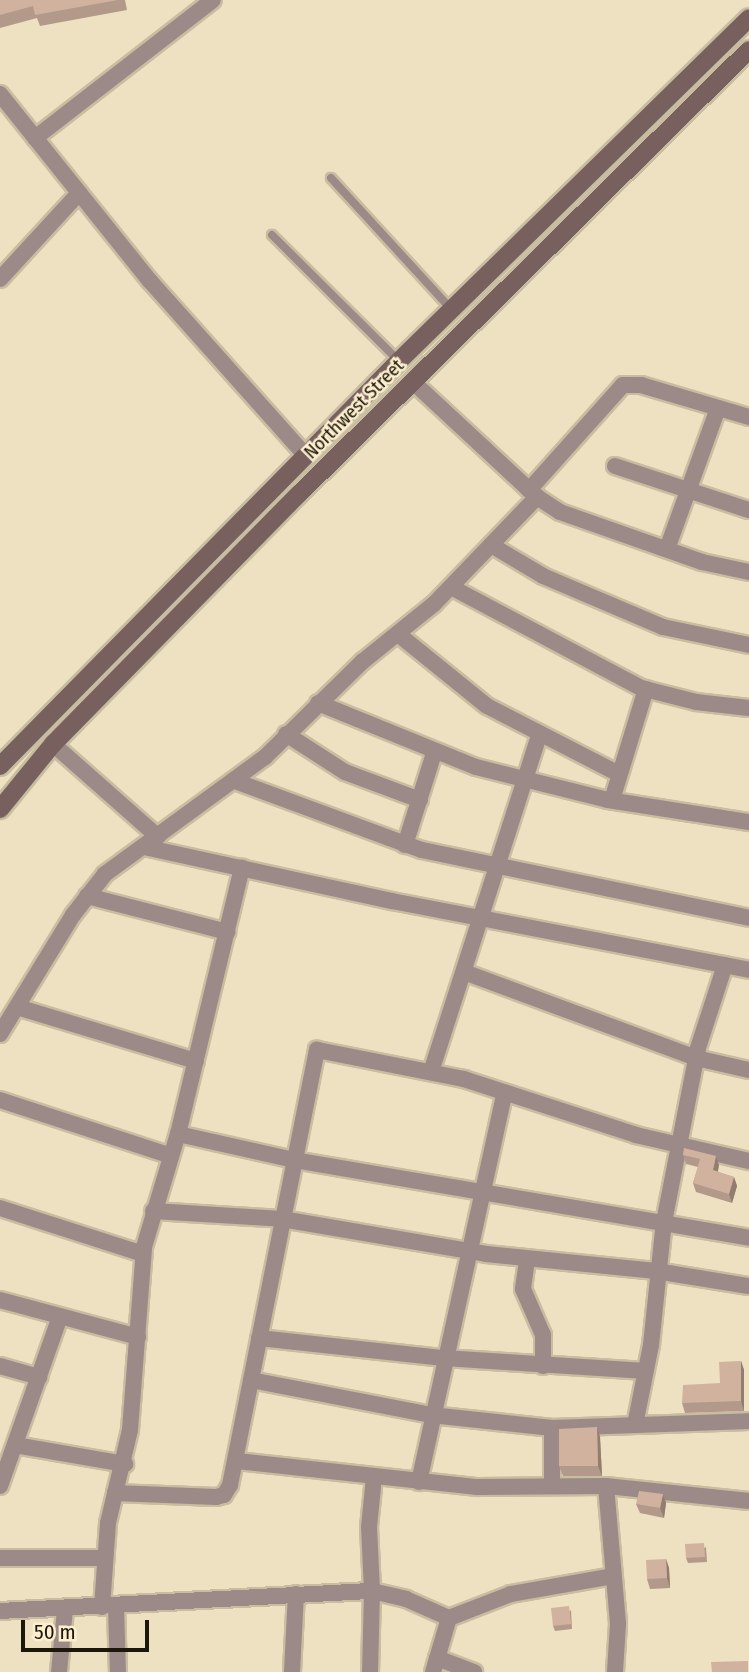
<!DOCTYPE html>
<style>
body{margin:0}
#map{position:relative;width:749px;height:1672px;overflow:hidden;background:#eee1c1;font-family:"Fira Sans Condensed",sans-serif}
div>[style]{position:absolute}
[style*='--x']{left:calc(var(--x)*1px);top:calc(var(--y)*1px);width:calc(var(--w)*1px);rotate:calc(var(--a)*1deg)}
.roads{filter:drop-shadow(2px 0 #c8bda0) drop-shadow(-2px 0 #c8bda0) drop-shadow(0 2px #c8bda0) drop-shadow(0 -2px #c8bda0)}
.lane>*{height:8px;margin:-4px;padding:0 4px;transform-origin:4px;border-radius:4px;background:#9b8a88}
.street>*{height:16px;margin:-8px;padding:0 8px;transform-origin:8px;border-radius:8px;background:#9b8a88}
.secondary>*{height:18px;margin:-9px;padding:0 9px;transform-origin:9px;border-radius:9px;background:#77605e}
.wall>*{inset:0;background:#b39989}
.shaded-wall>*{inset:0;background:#927d6f}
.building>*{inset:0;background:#d0b29f}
span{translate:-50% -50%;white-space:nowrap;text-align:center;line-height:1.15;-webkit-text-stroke:5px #fceece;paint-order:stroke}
.street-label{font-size:19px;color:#1c170b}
.scale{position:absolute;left:21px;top:1620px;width:128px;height:32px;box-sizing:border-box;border:4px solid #1c170b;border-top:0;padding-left:9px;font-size:21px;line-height:24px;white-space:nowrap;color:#1c170b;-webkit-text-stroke:5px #fceece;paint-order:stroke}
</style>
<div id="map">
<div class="roads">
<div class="lane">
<i style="--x:331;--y:178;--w:179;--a:47.5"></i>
<i style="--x:272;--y:235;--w:179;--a:44.8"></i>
</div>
<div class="street">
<i style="--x:0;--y:94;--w:240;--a:51.3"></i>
<i style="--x:150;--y:281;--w:234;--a:48.3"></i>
<i style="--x:35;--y:138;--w:225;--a:-37.8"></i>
<i style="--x:0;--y:279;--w:117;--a:-47.4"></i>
<i style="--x:412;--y:381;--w:171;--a:42.9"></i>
<i style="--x:537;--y:497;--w:27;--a:33"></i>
<i style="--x:560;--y:512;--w:151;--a:19.4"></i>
<i style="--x:702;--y:562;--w:48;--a:12"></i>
<i style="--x:615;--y:466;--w:141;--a:18.2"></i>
<i style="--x:529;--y:490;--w:141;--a:-48.2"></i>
<i style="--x:623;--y:385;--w:18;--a:0"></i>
<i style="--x:641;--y:385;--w:113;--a:16.5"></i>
<i style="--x:491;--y:545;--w:61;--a:30.8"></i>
<i style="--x:543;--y:576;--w:130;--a:23"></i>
<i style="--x:663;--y:627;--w:88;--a:11.8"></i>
<i style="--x:667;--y:549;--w:150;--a:-70.1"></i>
<i style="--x:451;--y:587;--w:215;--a:28"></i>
<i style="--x:641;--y:688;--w:57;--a:14.3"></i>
<i style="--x:696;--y:702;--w:53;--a:6.5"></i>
<i style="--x:398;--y:634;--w:114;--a:39"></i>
<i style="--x:487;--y:706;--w:146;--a:27.3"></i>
<i style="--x:318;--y:703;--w:170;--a:22.1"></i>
<i style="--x:476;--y:767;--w:136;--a:14"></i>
<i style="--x:608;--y:800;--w:143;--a:8.9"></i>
<i style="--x:286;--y:734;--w:70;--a:32.8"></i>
<i style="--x:345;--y:772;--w:80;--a:20.5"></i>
<i style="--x:53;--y:744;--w:140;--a:41.5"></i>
<i style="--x:235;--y:781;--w:199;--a:20.3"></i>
<i style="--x:422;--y:850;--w:334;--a:11.7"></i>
<i style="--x:612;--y:800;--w:116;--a:-73"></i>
<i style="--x:405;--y:845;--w:96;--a:-72.5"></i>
<i style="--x:144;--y:847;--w:254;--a:12.3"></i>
<i style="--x:392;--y:901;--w:364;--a:10.9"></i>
<i style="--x:87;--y:896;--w:145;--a:14.4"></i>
<i style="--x:464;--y:972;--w:247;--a:20.3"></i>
<i style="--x:696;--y:1058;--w:54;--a:12.8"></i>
<i style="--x:17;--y:1007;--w:187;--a:16.8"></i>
<i style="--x:0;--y:1034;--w:140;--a:-58.5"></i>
<i style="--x:73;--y:915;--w:52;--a:-52"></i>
<i style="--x:105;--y:874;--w:198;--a:-36.2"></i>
<i style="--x:265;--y:757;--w:136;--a:-44.4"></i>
<i style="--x:362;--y:662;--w:92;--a:-38.9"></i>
<i style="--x:434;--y:604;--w:149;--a:-46.1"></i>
<i style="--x:431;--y:1072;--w:353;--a:-72.2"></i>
<i style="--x:0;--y:1100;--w:180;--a:18.1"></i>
<i style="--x:178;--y:1134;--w:119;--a:12.6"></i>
<i style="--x:294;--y:1160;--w:462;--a:9.7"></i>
<i style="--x:0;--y:1208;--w:150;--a:17.8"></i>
<i style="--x:153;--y:1211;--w:129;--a:3.5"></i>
<i style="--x:282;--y:1219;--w:207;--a:9.7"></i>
<i style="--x:486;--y:1254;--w:171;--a:5.7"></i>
<i style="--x:656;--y:1271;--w:94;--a:9.2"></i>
<i style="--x:527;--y:1260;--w:29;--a:98"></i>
<i style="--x:523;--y:1289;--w:50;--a:66.5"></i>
<i style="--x:543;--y:1335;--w:31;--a:90"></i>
<i style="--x:0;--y:1300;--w:143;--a:15"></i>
<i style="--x:259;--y:1338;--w:186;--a:6.2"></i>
<i style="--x:444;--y:1358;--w:202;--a:3.7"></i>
<i style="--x:0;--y:1366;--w:41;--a:15.8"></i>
<i style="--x:251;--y:1380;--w:183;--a:11"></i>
<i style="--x:431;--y:1415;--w:122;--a:6.1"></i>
<i style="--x:552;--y:1428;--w:197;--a:-2"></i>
<i style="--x:635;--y:1425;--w:82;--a:-78.7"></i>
<i style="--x:651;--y:1345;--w:124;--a:-84"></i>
<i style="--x:664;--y:1222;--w:177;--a:-78.9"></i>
<i style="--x:698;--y:1048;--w:87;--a:-72"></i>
<i style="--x:552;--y:1428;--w:56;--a:90"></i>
<i style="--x:15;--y:1445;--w:112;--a:9.8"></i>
<i style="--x:237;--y:1461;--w:242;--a:6.2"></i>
<i style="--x:478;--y:1487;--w:128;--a:-0.4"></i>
<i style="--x:606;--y:1486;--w:144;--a:6"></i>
<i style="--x:374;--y:1477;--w:50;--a:95.7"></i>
<i style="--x:369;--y:1527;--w:64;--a:87.3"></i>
<i style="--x:372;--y:1591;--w:35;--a:13"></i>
<i style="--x:406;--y:1599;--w:47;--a:23.8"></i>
<i style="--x:419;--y:1482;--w:399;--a:-77.6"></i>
<i style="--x:0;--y:1486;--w:179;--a:-70.5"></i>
<i style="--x:606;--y:1486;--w:139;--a:85"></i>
<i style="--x:618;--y:1624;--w:48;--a:93.6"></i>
<i style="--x:115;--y:1493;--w:101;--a:2.3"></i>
<i style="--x:216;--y:1497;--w:8;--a:-14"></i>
<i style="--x:224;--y:1495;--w:12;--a:-59"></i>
<i style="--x:230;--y:1485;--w:444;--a:-78.7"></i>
<i style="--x:317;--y:1050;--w:150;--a:11.2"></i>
<i style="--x:464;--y:1079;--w:181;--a:18"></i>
<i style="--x:636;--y:1135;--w:116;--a:13"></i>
<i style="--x:0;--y:1558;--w:104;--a:0"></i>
<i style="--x:116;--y:1606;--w:66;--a:88.3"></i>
<i style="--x:102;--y:1607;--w:84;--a:-85.9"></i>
<i style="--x:108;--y:1523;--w:96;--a:-76.7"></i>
<i style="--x:130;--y:1430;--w:184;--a:-85.6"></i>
<i style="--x:144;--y:1247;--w:118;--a:-73.3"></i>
<i style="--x:178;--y:1134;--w:274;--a:-76.5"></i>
<i style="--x:0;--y:1611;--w:373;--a:-3.1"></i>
<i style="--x:372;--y:1591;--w:81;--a:91.4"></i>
<i style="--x:437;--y:1658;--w:40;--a:21"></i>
<i style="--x:59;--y:1672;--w:62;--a:-84.5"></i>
<i style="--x:292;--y:1672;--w:78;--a:-87.1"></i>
<i style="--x:433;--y:1672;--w:56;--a:-73.5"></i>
<i style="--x:449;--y:1618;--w:66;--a:-21.2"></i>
<i style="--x:511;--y:1594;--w:104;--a:-10"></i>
</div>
<div class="secondary">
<i style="--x:0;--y:766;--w:569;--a:-45.43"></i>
<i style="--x:399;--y:361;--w:490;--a:-44.4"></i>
<i style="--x:0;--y:809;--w:84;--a:-50.8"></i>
<i style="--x:53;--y:744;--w:351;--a:-45.5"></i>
<i style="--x:299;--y:494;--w:632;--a:-44.62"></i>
</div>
</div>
<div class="wall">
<i style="clip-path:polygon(0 0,125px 0,127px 10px,40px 26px,37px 18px,0 28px)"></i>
<i style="clip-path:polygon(684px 1148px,719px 1165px,718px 1172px,734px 1177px,737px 1186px,732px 1203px,696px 1192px,693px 1183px,698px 1167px,686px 1164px,683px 1155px)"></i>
<i style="clip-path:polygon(741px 1361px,744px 1370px,744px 1411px,685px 1413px,682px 1403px,720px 1383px)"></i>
<i style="clip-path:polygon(597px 1427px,600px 1437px,602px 1476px,563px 1476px,559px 1466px)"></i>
<i style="clip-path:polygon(663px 1494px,666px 1503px,664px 1518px,640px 1513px,636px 1504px)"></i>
<i style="clip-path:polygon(706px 1547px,707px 1562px,688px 1563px,686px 1558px)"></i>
<i style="clip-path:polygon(666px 1559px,669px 1568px,670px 1588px,650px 1589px,647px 1579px)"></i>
<i style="clip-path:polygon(571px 1610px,572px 1629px,555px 1631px,553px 1626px)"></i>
</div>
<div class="shaded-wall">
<i style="clip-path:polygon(716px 1156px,719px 1165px,716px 1180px,713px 1170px)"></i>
<i style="clip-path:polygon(734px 1177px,737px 1186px,732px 1203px,729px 1194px)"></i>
<i style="clip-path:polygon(741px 1361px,744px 1370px,744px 1411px,741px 1401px)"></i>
<i style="clip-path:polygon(597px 1427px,600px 1437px,602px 1476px,598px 1466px)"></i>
<i style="clip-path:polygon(663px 1494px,666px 1503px,664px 1518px,660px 1508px)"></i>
<i style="clip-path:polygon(666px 1559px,669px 1568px,670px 1588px,667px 1578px)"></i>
</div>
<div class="building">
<i style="clip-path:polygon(0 0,118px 0,35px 15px,33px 6px,0 15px)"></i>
<i style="clip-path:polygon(684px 1148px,716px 1156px,713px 1170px,734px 1177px,729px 1194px,693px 1183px,700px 1159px,683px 1155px)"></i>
<i style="clip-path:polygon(741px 1361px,741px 1401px,682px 1403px,683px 1385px,720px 1383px,719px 1362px)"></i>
<i style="clip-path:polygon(597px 1427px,598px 1466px,559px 1466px,559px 1429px)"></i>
<i style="clip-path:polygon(639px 1491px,663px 1494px,660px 1508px,636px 1504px)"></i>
<i style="clip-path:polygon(704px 1543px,705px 1557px,686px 1558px,685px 1544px)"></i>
<i style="clip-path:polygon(666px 1559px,667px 1578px,647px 1579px,646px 1560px)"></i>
<i style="clip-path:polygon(569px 1606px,571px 1624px,553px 1626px,551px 1608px)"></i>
<i style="clip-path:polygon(748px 1661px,748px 1672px,712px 1672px,711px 1662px)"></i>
</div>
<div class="street-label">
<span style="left:354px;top:409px;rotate:-45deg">Northwest Street</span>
</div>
<div class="scale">50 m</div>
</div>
